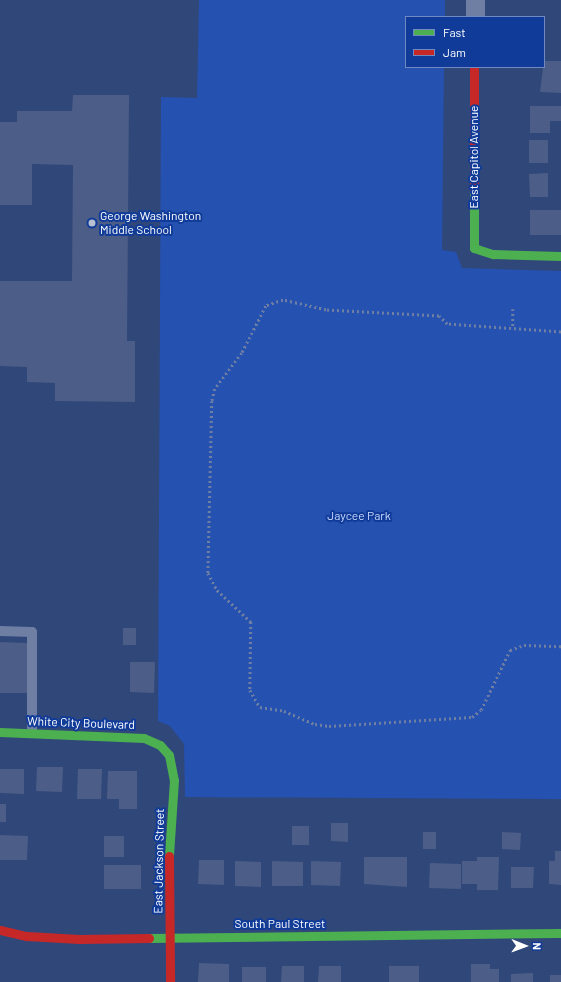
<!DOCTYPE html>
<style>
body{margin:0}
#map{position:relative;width:561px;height:982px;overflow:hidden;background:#30477a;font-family:Barlow,sans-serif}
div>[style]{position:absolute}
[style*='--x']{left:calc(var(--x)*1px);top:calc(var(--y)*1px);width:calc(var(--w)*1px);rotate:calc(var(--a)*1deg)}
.green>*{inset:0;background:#2551b0}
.building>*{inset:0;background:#4c5e87}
.path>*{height:2.5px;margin-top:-1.25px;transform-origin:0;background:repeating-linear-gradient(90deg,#6f7fa4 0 2px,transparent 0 5px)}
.lane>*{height:10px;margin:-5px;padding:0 5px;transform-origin:5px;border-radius:5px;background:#6f7fa4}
.street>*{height:19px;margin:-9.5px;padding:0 9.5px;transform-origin:9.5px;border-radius:9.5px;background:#6f7fa4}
.fast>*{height:9px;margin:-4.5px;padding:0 4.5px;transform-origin:4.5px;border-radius:4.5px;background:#4caf50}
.jam>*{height:9px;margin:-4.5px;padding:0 4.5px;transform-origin:4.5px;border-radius:4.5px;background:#c62828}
.dots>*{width:11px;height:11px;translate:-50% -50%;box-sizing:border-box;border:2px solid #103b99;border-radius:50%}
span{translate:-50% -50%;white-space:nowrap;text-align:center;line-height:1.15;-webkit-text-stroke:4px #103b99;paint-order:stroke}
.street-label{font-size:12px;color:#fff}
.poi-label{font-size:12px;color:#fff}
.left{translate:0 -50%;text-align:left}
.park-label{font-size:12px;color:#cbdbfe}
.legend{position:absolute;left:405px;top:16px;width:140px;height:52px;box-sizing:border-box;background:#103b99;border:1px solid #7089c2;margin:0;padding:5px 7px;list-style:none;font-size:12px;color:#fff}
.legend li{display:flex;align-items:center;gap:8px;height:20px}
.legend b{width:20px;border:1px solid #7089c2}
.north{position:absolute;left:505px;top:926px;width:40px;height:40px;-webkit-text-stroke:3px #103b99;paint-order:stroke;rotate:91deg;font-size:11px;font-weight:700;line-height:16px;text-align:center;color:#fff}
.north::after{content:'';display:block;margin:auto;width:14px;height:18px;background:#fff;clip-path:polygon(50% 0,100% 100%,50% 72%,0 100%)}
</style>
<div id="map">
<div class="green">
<i style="clip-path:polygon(199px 0,445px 0,445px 17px,406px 17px,406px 67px,444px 67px,442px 250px,456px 252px,462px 268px,561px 271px,561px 799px,185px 797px,184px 744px,170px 726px,158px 721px,161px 97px,197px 98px)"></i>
</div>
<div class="building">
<i style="clip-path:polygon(544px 61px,561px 61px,561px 93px,540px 92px)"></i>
<i style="clip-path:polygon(73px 95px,129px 95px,127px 341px,135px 341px,135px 402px,55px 401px,55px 383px,27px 382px,27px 367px,0 366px,0 281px,72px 281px,73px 165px,32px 164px,32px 205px,0 205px,0 122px,17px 122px,17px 111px,72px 111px)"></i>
<i style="clip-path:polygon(530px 106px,561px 106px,561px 121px,550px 121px,550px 133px,530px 133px)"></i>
<i style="clip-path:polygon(529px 140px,548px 140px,548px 163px,529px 163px)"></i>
<i style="clip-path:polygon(548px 173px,548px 197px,530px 197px,529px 174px)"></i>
<i style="clip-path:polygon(530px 210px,561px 210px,561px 235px,530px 235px)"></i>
<i style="clip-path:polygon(123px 628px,136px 628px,136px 645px,123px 645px)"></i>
<i style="clip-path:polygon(0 642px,28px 643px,27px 693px,0 693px)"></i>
<i style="clip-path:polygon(130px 662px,155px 662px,154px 693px,130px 692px)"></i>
<i style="clip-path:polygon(37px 767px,63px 767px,62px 792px,36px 791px)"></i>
<i style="clip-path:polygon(0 769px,24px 769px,24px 794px,0 793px)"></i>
<i style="clip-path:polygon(78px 769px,102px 769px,101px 799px,77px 799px)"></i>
<i style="clip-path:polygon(108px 771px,137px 771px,137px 809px,119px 809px,119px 799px,107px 799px)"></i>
<i style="clip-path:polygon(0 804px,6px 804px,6px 822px,0 822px)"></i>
<i style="clip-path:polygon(331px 823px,348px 823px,348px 842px,331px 841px)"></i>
<i style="clip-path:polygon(292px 826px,309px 826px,309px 845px,292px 845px)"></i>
<i style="clip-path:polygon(423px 832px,436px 832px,436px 849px,423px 849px)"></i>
<i style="clip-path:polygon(502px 832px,521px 833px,520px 850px,502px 849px)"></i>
<i style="clip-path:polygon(0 835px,28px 836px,27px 860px,0 860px)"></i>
<i style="clip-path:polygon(104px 836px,124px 836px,124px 857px,104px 857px)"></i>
<i style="clip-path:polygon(555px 851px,561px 851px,561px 885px,549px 884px,549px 861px,555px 861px)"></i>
<i style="clip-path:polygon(364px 857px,407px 857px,407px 887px,364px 884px)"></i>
<i style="clip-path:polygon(477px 857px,499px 857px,498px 890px,477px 890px,477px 884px,462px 884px,462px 861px,477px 861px)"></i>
<i style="clip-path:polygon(199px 860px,224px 860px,224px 885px,198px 884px)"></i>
<i style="clip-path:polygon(235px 861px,261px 862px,261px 887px,235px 886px)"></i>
<i style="clip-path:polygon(272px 861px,303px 862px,303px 886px,272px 886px)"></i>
<i style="clip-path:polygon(311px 861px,341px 862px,340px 886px,311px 885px)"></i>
<i style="clip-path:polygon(430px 863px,461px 864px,461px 889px,429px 888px)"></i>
<i style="clip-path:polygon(104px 865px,141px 865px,141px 889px,104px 889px)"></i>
<i style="clip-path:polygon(511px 867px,534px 867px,533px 888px,511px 888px)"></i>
<i style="clip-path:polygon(199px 963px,229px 964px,229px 982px,198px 982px)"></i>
<i style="clip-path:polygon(471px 964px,490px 964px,490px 969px,499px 969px,499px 982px,471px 982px)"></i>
<i style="clip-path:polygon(282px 966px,304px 966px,304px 982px,281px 982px)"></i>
<i style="clip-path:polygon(319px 966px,341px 966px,341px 982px,318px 982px)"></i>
<i style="clip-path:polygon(389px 966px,419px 966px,419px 982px,389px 982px)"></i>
<i style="clip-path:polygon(242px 967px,266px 967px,266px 982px,242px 982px)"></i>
<i style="clip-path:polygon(533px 973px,533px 982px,511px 982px,511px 974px)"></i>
<i style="clip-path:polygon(550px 975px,561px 975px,561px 982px,550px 982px)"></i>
</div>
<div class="path">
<i style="--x:513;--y:309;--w:19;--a:90"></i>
<i style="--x:561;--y:332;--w:114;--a:-176"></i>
<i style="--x:447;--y:324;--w:11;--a:-135"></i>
<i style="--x:439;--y:316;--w:113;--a:-177"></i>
<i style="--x:326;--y:310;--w:44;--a:-166.9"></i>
<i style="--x:283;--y:300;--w:18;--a:161"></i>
<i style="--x:266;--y:306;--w:53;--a:117.1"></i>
<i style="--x:242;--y:353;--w:45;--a:126.9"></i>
<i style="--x:215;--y:389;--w:12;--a:104"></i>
<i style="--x:212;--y:401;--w:172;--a:91.3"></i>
<i style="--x:208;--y:573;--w:19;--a:62"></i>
<i style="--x:217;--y:590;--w:47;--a:43.3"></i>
<i style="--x:251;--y:622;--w:68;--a:90.8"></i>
<i style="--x:250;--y:690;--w:20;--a:60"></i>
<i style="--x:260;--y:707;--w:24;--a:9"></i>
<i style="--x:284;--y:711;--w:34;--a:23"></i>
<i style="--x:315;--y:724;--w:14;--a:8"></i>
<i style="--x:329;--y:726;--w:143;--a:-3.6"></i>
<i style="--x:472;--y:717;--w:11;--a:-38"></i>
<i style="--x:481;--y:710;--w:67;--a:-64.2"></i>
<i style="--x:510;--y:650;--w:15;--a:-20"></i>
<i style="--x:524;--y:645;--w:37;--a:2"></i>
</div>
<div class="lane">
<i style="--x:0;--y:631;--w:32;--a:2"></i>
<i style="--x:32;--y:632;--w:101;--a:90"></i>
</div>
<div class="street">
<i style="--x:475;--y:17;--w:17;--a:-90"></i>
</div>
<div class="fast">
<i style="--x:474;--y:189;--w:59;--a:90"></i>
<i style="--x:474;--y:248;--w:20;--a:18"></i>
<i style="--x:493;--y:254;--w:68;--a:1.7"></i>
<i style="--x:0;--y:732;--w:144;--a:2.4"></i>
<i style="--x:144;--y:738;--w:17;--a:24"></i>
<i style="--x:160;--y:745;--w:13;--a:48"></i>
<i style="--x:169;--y:755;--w:25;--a:79"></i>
<i style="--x:174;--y:780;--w:76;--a:93.8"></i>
<i style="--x:149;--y:938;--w:412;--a:-0.7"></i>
</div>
<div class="jam">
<i style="--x:474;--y:67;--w:122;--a:90"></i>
<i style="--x:169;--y:856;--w:126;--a:89.5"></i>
<i style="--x:0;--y:930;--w:28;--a:13"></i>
<i style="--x:27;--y:936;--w:52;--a:3.3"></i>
<i style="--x:79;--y:939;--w:70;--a:-0.8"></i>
</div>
<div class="dots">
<i style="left:92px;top:223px;background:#b7bfd0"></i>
</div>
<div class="street-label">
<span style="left:474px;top:157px;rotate:-90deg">East Capitol Avenue</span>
<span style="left:81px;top:723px;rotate:2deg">White City Boulevard</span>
<span style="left:159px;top:861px;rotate:-89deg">East Jackson Street</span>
<span style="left:280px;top:924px">South Paul Street</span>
</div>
<div class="poi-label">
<span class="left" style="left:100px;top:223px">George Washington<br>Middle School</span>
</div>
<div class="park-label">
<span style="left:359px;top:516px">Jaycee Park</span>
</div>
<ul class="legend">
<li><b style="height:5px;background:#4caf50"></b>Fast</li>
<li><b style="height:5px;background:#c62828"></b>Jam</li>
</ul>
<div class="north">N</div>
</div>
